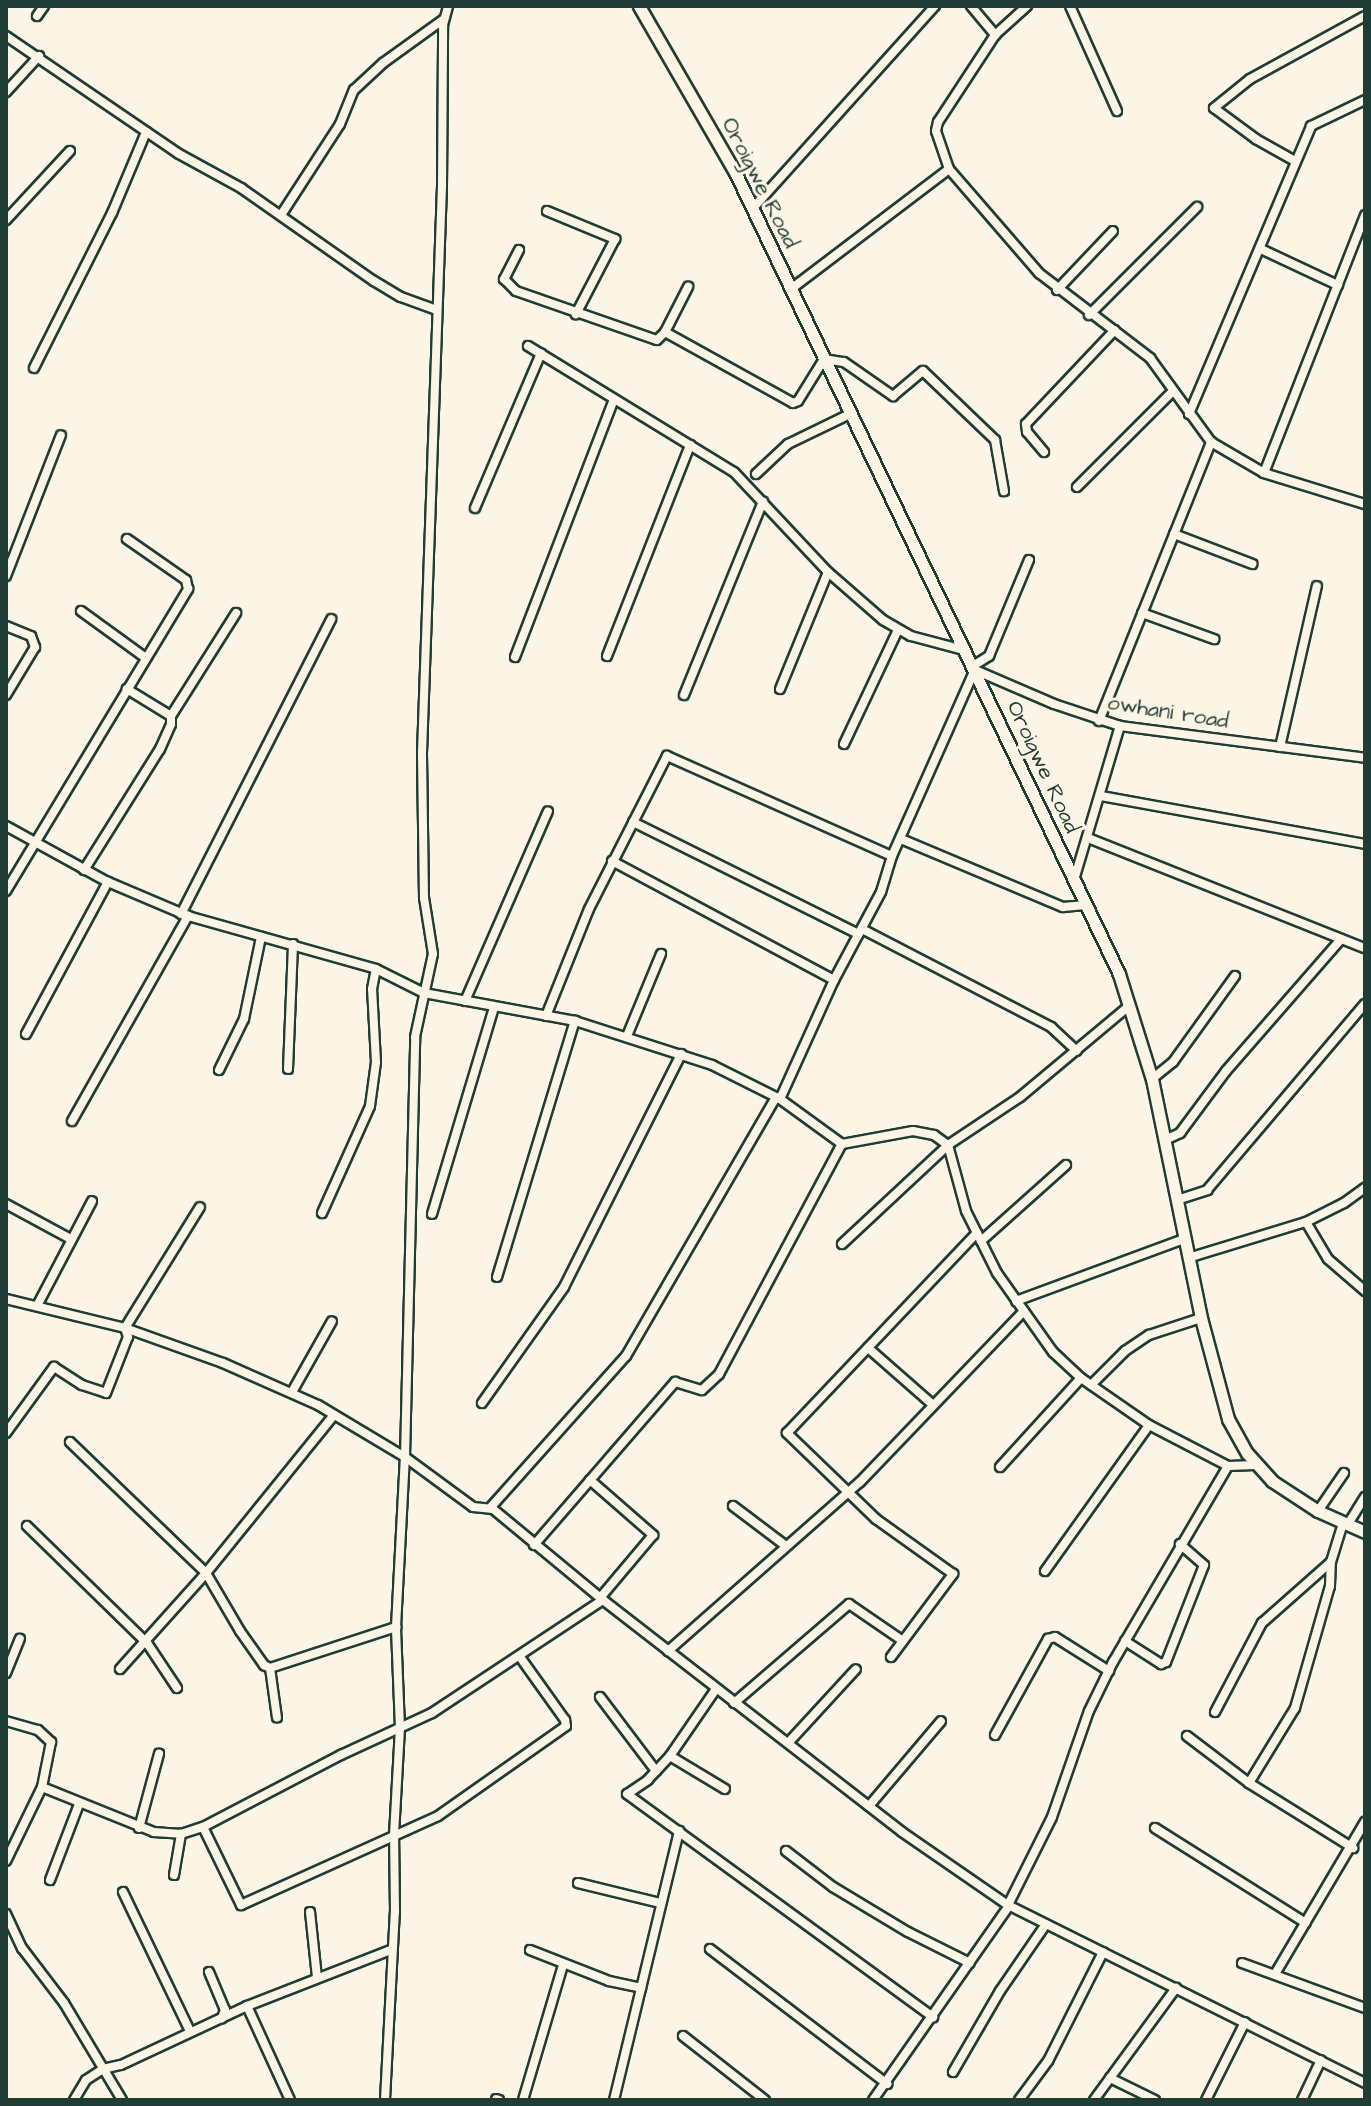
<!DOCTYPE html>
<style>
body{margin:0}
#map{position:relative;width:1371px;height:2106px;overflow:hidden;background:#fcf5e5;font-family:"Architects Daughter",sans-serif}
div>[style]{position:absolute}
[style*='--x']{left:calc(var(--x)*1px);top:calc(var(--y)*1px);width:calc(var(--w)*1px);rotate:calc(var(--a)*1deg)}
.roads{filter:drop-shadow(2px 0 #1f3d34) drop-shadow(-2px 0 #1f3d34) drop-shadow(0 2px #1f3d34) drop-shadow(0 -2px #1f3d34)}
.street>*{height:8px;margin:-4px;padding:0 4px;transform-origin:4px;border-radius:4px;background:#fcf5e5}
.secondary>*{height:11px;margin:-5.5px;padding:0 5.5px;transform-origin:5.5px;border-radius:5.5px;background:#fcf5e5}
span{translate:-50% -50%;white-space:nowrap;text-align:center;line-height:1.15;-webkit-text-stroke:6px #fcf5e5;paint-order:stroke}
.street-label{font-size:22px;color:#1f3d34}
.frame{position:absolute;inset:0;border:8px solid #1f3d34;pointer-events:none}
</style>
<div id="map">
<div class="roads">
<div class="street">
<i style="--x:971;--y:6;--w:38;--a:50"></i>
<i style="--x:1027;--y:6;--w:43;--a:137.8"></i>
<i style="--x:995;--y:35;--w:104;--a:123.2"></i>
<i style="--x:938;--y:122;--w:9;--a:103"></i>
<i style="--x:936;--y:131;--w:40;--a:71.1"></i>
<i style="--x:949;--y:169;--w:138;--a:49.1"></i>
<i style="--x:1039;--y:273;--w:140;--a:37.4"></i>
<i style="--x:1150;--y:358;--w:104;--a:54"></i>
<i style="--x:1211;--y:442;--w:61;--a:30.3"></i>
<i style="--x:1264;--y:473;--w:106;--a:17.1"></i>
<i style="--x:1070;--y:6;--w:115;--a:65.9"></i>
<i style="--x:37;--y:16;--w:12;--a:-55"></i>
<i style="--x:6;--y:36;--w:209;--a:34.3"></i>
<i style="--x:179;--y:154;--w:71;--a:28.7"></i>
<i style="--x:241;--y:188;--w:162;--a:35"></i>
<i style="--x:374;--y:281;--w:31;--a:31"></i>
<i style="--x:401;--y:297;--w:38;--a:20"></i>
<i style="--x:6;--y:92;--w:49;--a:-47.5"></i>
<i style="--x:1295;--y:161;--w:45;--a:-150.6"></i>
<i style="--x:1256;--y:139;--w:52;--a:-143.6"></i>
<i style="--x:1214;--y:108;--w:46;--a:-38.9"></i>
<i style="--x:1250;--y:79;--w:131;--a:-28.7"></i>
<i style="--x:753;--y:208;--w:272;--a:-48"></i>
<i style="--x:547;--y:211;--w:74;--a:22.4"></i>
<i style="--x:615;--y:239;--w:85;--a:117.5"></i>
<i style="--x:281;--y:215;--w:108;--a:-57"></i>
<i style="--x:340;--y:124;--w:37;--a:-68"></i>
<i style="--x:354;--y:90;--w:40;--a:-43"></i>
<i style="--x:383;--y:63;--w:75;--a:-35.8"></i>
<i style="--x:6;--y:220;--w:94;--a:-47.2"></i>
<i style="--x:1261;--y:249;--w:85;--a:25.1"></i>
<i style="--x:519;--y:250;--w:33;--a:117"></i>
<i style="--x:504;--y:279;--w:17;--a:45"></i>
<i style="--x:516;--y:291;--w:149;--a:19.2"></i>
<i style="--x:657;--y:340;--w:11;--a:-45"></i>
<i style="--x:665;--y:332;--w:146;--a:29"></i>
<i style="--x:793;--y:403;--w:5;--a:-22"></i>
<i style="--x:798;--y:401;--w:49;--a:-58.2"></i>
<i style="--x:824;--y:359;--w:20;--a:9"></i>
<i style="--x:844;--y:362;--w:60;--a:34.8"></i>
<i style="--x:893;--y:396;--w:39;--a:-40"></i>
<i style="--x:923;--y:371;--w:100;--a:43.8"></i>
<i style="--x:995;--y:440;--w:52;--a:80"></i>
<i style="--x:791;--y:289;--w:198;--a:-37.2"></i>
<i style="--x:1057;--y:290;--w:81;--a:-46.5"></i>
<i style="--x:1089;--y:315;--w:153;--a:-45"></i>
<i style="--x:665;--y:332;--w:51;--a:-62.9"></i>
<i style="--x:528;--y:346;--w:241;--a:31.5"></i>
<i style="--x:734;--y:472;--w:137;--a:46.8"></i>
<i style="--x:828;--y:572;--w:73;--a:41.1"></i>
<i style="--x:883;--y:620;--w:32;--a:30"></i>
<i style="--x:911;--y:636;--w:55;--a:14.8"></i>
<i style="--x:34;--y:368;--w:174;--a:-63.3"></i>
<i style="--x:112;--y:213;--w:88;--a:-67.2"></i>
<i style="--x:1189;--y:414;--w:313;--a:-67"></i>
<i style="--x:1311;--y:126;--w:60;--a:-25.7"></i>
<i style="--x:1044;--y:452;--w:26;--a:-130"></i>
<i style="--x:1027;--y:432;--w:8;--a:-97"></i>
<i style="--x:1026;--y:424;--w:129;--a:-46.6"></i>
<i style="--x:1264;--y:473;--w:277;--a:-68.6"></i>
<i style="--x:756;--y:474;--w:44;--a:-43.2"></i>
<i style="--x:788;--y:444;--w:69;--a:-25.8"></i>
<i style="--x:1077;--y:487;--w:136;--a:-45"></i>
<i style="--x:475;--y:508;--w:168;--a:-66.9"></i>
<i style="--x:1174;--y:534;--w:84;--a:21"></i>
<i style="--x:6;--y:576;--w:151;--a:-68.7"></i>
<i style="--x:81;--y:611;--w:80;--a:35.9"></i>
<i style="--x:1142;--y:613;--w:77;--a:19.9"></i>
<i style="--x:6;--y:626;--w:27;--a:22"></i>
<i style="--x:31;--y:636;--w:12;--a:70"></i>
<i style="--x:35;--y:647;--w:56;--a:121.1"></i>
<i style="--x:607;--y:656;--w:227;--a:-68.5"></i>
<i style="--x:515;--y:657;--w:276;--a:-69"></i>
<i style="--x:973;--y:666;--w:19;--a:-32"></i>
<i style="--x:989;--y:656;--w:104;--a:-67.4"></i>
<i style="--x:780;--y:689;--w:126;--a:-67.7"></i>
<i style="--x:684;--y:695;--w:209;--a:-67.8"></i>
<i style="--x:171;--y:716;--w:122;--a:-57.7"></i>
<i style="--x:1099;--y:721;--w:301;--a:-68.1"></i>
<i style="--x:844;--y:744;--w:126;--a:-64.7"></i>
<i style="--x:1280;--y:747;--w:165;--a:-77.1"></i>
<i style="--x:1101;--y:796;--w:268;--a:10.3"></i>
<i style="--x:633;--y:822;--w:252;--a:26.4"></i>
<i style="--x:6;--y:826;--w:116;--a:28.8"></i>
<i style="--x:108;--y:882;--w:87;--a:23"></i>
<i style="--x:188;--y:916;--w:195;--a:15.7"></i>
<i style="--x:376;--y:969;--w:54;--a:26.6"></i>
<i style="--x:424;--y:993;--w:154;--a:10.5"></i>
<i style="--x:575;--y:1021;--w:144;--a:17.8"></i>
<i style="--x:712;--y:1065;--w:76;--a:26.6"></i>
<i style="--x:780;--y:1099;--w:77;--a:36"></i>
<i style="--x:842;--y:1144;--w:72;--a:-10.4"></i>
<i style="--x:913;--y:1131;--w:21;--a:11"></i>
<i style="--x:934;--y:1135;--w:17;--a:36"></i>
<i style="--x:948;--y:1145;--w:68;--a:74.7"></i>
<i style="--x:966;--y:1211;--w:69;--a:63.4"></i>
<i style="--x:997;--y:1273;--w:97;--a:54.7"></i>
<i style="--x:1053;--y:1352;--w:38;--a:43"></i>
<i style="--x:1081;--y:1378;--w:83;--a:34.7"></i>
<i style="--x:1149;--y:1425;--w:89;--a:27.4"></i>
<i style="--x:1228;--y:1466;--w:27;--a:-2"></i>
<i style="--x:1088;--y:838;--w:298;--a:21.7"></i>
<i style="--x:901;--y:839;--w:176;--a:22.8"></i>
<i style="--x:1063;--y:907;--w:23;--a:-5"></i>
<i style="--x:612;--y:861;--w:252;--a:28.2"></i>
<i style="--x:84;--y:870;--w:143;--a:-57.9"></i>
<i style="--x:160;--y:749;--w:27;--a:-66"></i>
<i style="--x:171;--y:724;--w:8;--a:-90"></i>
<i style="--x:171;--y:716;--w:52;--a:-148.5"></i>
<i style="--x:1074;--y:880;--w:161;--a:-73.4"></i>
<i style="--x:6;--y:891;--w:353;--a:-58.9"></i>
<i style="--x:188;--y:589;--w:9;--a:-103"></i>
<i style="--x:186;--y:580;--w:72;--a:-145.2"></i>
<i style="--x:181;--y:914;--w:331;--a:-63"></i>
<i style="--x:862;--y:929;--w:213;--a:27.4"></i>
<i style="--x:1051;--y:1027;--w:35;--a:43"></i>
<i style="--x:465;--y:1001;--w:207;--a:-66.4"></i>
<i style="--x:546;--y:1016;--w:115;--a:-68.1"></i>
<i style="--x:589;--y:909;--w:172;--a:-63"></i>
<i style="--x:667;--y:756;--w:246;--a:24"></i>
<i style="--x:26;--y:1034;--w:173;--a:-61.7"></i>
<i style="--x:627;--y:1036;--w:89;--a:-67.5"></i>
<i style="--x:288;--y:1069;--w:125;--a:-87.7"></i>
<i style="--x:219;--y:1070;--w:57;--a:-63.9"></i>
<i style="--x:244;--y:1019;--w:84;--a:-78.3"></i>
<i style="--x:1152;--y:1079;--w:27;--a:-39"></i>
<i style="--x:1173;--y:1062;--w:106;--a:-54.2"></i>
<i style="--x:780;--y:1099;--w:131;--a:-65.6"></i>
<i style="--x:834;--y:980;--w:100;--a:-61.9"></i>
<i style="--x:881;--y:892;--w:38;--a:-73"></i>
<i style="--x:892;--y:856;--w:204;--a:-66"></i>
<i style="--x:975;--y:670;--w:86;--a:23.3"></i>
<i style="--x:1054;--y:704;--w:70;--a:18.4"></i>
<i style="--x:1120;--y:726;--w:247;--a:7.4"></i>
<i style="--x:72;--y:1121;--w:236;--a:-60.5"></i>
<i style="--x:1165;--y:1140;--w:17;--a:-25"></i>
<i style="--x:1180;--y:1133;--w:77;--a:-53.4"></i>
<i style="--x:1226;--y:1071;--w:175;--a:-48.9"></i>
<i style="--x:1177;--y:1200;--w:32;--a:-18"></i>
<i style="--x:1207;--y:1190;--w:244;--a:-49.7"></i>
<i style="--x:6;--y:1204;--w:72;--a:28.4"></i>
<i style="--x:322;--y:1213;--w:117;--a:-65.8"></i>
<i style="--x:370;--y:1106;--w:44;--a:-82.2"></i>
<i style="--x:376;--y:1062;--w:73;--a:-93.1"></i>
<i style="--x:372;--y:989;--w:20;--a:-79"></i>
<i style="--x:432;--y:1214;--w:216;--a:-73.3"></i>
<i style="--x:1306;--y:1222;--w:43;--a:59.3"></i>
<i style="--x:1328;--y:1259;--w:49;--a:40.9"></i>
<i style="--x:981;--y:1241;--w:114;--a:-41.8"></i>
<i style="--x:842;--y:1244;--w:145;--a:-43"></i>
<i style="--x:948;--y:1145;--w:87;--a:-33.7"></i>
<i style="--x:1020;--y:1097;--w:143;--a:-39.9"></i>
<i style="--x:1188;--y:1258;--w:123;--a:-17"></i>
<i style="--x:1306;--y:1222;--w:42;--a:-26.6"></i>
<i style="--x:1344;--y:1203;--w:26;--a:-36"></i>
<i style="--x:497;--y:1277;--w:268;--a:-73.1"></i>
<i style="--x:6;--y:1299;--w:122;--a:13.7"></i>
<i style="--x:125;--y:1328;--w:104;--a:19.7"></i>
<i style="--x:223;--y:1363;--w:104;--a:23.9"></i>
<i style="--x:318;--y:1405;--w:101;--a:30.9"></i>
<i style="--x:405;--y:1457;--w:84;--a:36.3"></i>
<i style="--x:473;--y:1507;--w:20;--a:6"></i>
<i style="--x:493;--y:1509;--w:143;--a:39.6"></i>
<i style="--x:603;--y:1600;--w:378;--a:37.8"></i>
<i style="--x:902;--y:1832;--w:129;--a:34.6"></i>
<i style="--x:1008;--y:1905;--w:399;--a:26.5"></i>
<i style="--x:1016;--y:1301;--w:179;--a:-20.3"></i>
<i style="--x:38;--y:1304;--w:116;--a:-62.3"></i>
<i style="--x:868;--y:1348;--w:86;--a:41.2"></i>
<i style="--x:1091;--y:1385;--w:48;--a:-45"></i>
<i style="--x:1125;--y:1351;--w:29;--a:-34"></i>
<i style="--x:1149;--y:1335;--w:55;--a:-18.1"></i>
<i style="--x:292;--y:1392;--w:81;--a:-60.6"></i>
<i style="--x:482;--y:1403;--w:142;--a:-54.7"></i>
<i style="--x:564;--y:1287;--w:261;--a:-63.3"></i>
<i style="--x:6;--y:1433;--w:82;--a:-54"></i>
<i style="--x:54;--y:1367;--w:33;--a:33"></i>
<i style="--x:82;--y:1385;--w:25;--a:18"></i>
<i style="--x:106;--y:1393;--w:60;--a:-68.6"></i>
<i style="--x:128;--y:1337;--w:9;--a:-108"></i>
<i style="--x:125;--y:1328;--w:142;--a:-58.2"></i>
<i style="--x:70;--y:1442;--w:189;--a:43.9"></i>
<i style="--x:206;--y:1573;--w:67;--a:59.6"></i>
<i style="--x:240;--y:1631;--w:42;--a:54.8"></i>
<i style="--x:264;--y:1665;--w:7;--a:27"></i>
<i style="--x:270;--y:1668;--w:50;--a:82"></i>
<i style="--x:1000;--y:1467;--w:120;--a:-47.7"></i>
<i style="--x:590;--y:1480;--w:84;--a:41.1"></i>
<i style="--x:653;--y:1535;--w:82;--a:130.1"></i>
<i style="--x:733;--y:1506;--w:66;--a:37"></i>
<i style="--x:490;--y:1508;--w:204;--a:-48.2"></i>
<i style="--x:626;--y:1356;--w:299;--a:-59.9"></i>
<i style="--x:1318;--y:1511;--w:46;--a:-55.6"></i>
<i style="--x:1348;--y:1524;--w:32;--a:-58"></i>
<i style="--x:27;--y:1526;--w:168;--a:44.3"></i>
<i style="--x:147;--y:1643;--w:54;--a:56.3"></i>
<i style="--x:534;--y:1545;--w:216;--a:-49.1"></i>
<i style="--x:675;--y:1382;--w:28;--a:17"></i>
<i style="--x:702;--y:1390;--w:23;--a:-43"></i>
<i style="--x:719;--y:1374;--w:261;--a:-61.9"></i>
<i style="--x:1045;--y:1571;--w:179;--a:-54.5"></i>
<i style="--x:1125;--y:1641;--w:43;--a:32.6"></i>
<i style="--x:1161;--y:1664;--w:5;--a:-22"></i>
<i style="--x:1166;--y:1662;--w:104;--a:-68.6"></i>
<i style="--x:1204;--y:1565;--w:32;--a:-139"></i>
<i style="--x:668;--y:1651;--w:256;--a:-41.4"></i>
<i style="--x:860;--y:1482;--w:236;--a:-46.2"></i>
<i style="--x:891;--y:1657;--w:104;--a:-53.2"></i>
<i style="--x:953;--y:1574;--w:95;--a:-144.5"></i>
<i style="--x:876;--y:1519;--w:124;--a:-136"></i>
<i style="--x:787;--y:1433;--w:276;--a:-46.5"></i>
<i style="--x:270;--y:1668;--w:133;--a:-18"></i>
<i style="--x:120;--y:1669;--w:129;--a:-48.1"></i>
<i style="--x:206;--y:1573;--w:203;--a:-51"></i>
<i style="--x:6;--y:1673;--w:37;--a:-68"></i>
<i style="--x:716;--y:1689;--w:81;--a:124.5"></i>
<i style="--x:670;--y:1756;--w:33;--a:133"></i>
<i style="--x:648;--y:1780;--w:25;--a:146"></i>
<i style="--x:627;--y:1794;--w:379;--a:36.1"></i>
<i style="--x:600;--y:1697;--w:93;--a:52.9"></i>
<i style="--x:734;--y:1703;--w:152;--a:-40.7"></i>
<i style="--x:849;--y:1604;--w:65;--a:34.4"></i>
<i style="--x:1215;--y:1712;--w:101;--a:-62.2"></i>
<i style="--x:1262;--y:1623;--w:92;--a:-41.5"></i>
<i style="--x:6;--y:1721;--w:33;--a:16"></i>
<i style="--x:38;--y:1730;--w:18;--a:43"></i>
<i style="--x:51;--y:1742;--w:46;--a:101.3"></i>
<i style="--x:42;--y:1787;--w:82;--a:115.9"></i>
<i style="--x:995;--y:1735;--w:110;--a:-61.1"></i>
<i style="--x:1048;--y:1639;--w:7;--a:-16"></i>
<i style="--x:1055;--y:1637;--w:64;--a:32.2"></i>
<i style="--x:1187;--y:1736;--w:78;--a:37.2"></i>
<i style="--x:1249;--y:1783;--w:123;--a:32"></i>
<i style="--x:788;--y:1743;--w:100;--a:-47.4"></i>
<i style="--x:670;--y:1756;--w:64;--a:31"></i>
<i style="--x:1249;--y:1783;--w:88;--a:-58.5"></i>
<i style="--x:1295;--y:1708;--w:127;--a:-74"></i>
<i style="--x:1330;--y:1586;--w:24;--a:-88"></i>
<i style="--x:1331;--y:1562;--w:41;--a:-72.9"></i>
<i style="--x:42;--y:1787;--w:121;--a:21.9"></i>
<i style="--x:154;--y:1832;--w:27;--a:4"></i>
<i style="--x:181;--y:1834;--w:23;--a:-18"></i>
<i style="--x:203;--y:1827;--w:156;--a:-27.6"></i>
<i style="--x:341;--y:1755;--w:100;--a:-24.8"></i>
<i style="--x:432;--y:1713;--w:205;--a:-33.5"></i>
<i style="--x:869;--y:1806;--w:111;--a:-49.7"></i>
<i style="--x:203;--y:1827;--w:87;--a:64"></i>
<i style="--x:241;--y:1905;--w:216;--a:-24.3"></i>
<i style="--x:438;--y:1816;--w:156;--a:-35.1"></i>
<i style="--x:566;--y:1726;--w:6;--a:-99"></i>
<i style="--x:565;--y:1720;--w:77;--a:-125.5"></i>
<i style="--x:139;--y:1828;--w:77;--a:-74.9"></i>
<i style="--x:1155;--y:1828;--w:178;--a:32.2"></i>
<i style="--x:786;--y:1851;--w:59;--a:37.5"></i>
<i style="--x:833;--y:1887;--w:87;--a:31"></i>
<i style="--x:908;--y:1932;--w:69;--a:26.6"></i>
<i style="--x:174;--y:1875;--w:42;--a:-80.3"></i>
<i style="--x:50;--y:1880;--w:81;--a:-69.1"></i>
<i style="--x:578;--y:1883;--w:84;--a:13.7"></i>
<i style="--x:123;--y:1892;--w:154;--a:64.3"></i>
<i style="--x:1008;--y:1905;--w:98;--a:-63.4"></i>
<i style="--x:1052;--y:1817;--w:112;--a:-70.8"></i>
<i style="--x:1089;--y:1711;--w:55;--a:-63.9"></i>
<i style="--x:1113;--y:1662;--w:227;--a:-59.6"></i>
<i style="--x:310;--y:1912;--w:66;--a:83.9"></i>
<i style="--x:6;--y:1914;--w:38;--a:65"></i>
<i style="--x:22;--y:1948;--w:69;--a:52.6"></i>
<i style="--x:64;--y:2003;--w:113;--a:59.1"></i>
<i style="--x:710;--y:1949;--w:223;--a:37.3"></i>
<i style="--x:530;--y:1950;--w:85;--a:21.4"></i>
<i style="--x:609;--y:1981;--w:33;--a:12"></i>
<i style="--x:1242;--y:1963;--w:131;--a:20.1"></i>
<i style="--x:209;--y:1972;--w:41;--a:67.2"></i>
<i style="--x:225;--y:2010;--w:9;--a:111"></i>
<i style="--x:1275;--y:1974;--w:177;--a:-59.4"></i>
<i style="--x:247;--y:2006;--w:103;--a:65.4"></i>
<i style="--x:683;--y:2036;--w:104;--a:38"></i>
<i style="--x:953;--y:2072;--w:94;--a:-59.9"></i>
<i style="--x:1000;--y:1991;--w:81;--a:-55.5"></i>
<i style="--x:1110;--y:2078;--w:50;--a:26.1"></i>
<i style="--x:496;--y:2099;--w:3;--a:18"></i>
<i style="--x:74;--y:2100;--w:23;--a:-59"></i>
<i style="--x:86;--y:2080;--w:20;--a:-33"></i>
<i style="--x:103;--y:2069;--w:18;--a:-13"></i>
<i style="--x:121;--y:2065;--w:139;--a:-25.1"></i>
<i style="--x:247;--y:2006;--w:155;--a:-21.3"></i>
<i style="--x:385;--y:2100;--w:188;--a:-87"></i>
<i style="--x:395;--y:1912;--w:77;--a:-90.7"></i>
<i style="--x:394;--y:1835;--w:107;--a:-86.8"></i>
<i style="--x:400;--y:1728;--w:101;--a:-92.3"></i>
<i style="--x:396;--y:1627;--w:170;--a:-87"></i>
<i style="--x:405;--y:1457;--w:420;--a:-88.6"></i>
<i style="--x:415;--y:1037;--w:85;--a:-77.8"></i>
<i style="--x:433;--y:954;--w:57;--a:-99.1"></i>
<i style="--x:424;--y:898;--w:145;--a:-90.8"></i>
<i style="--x:422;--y:753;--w:566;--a:-87.98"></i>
<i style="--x:442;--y:187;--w:162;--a:-89.6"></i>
<i style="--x:443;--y:25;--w:20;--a:-75"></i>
<i style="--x:523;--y:2100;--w:141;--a:-73.5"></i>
<i style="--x:614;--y:2100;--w:277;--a:-76.4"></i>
<i style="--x:873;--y:2100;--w:237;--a:-55"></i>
<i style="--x:1019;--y:2100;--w:49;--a:-53.4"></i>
<i style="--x:1048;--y:2061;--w:122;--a:-63.2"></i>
<i style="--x:1094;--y:2100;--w:139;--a:-53.8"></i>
<i style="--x:1206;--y:2100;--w:87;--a:-63.4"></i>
<i style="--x:1302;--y:2100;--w:44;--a:-64.6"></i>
</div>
<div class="secondary">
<i style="--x:639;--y:6;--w:192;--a:60"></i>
<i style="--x:735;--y:172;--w:889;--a:64.41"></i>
<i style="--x:1119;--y:974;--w:110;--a:72.6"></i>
<i style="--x:1152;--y:1079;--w:244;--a:78.4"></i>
<i style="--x:1201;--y:1318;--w:105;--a:75"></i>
<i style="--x:1228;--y:1419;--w:39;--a:61"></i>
<i style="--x:1247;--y:1453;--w:38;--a:48"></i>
<i style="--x:1272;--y:1481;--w:55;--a:33.1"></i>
<i style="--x:1318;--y:1511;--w:51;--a:24.1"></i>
</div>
</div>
<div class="street-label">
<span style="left:760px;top:183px;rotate:63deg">Oroigwe Road</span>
<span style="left:1168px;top:712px;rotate:9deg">owhani road</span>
<span style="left:1043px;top:767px;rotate:65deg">Oroigwe Road</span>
</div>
<div class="frame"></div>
</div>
